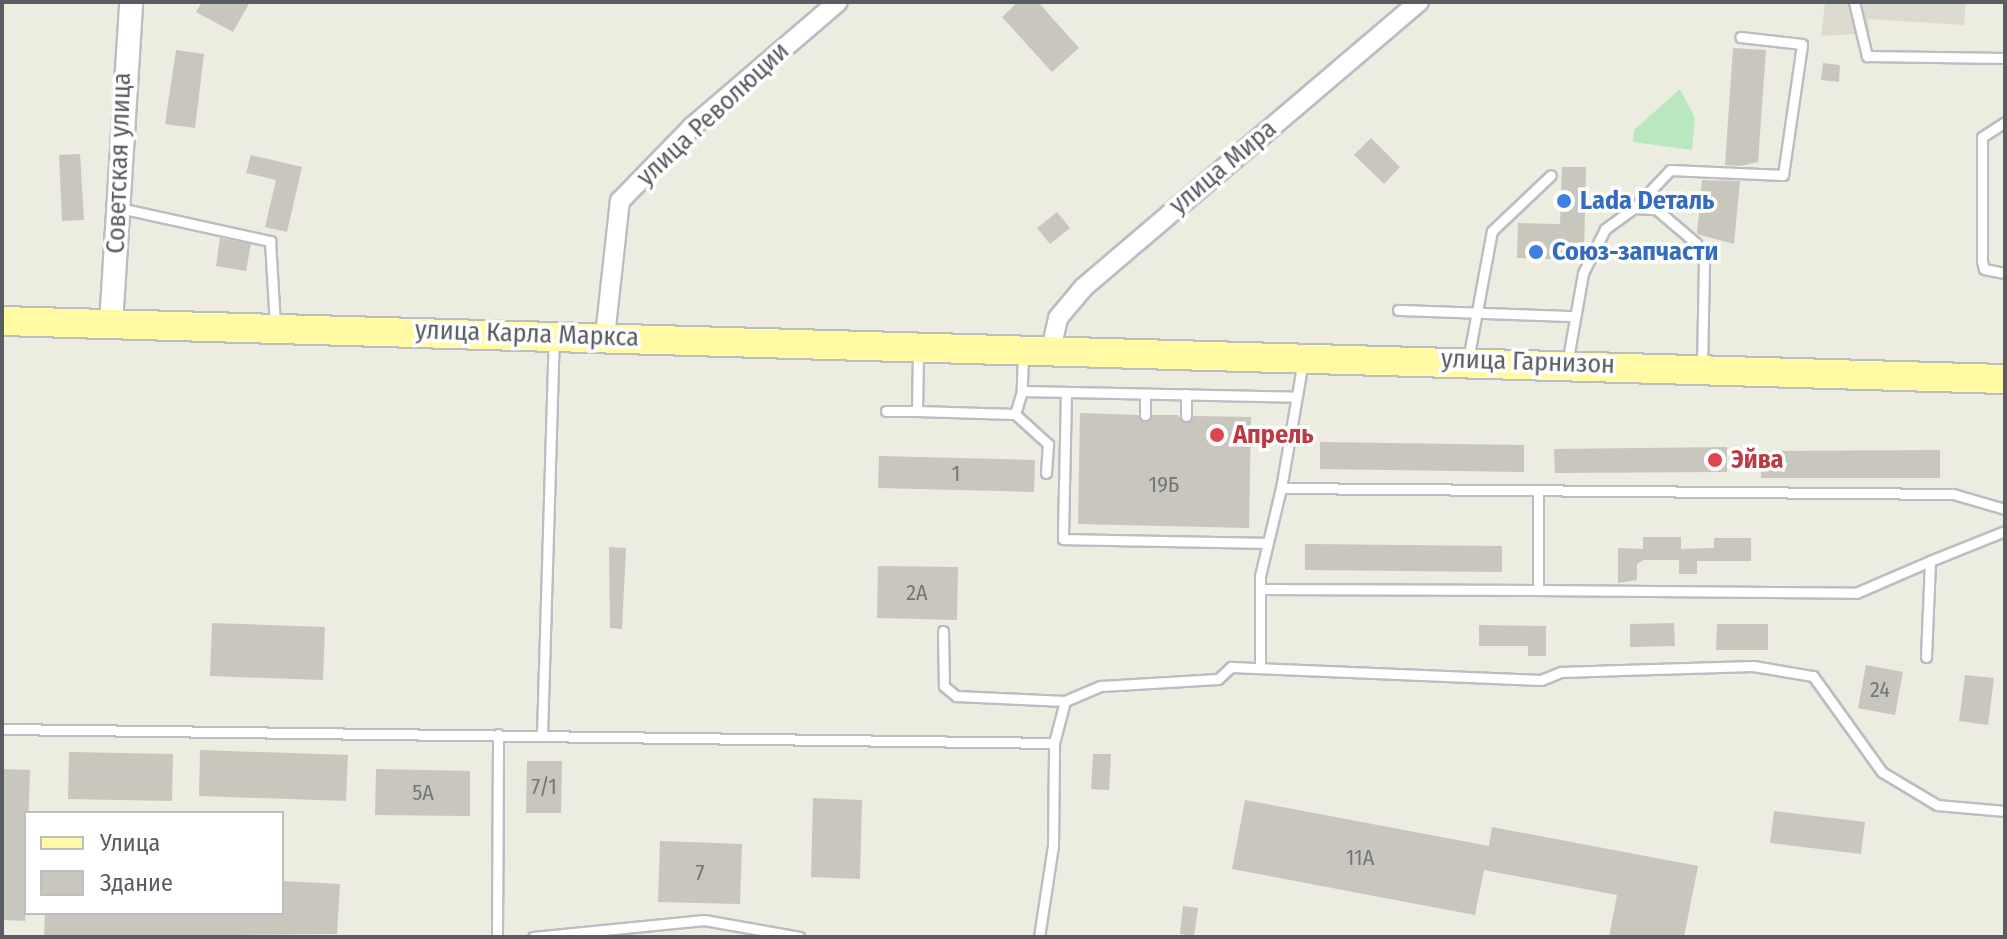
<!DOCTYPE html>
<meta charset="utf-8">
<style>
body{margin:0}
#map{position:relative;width:2007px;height:939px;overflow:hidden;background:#edece0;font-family:"Fira Sans Condensed",sans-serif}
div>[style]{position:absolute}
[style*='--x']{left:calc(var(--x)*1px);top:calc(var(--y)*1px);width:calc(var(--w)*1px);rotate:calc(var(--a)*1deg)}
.education>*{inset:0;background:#dddbcf}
.green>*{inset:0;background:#bae8be}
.building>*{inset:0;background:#c8c6bd}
.roads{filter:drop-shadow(2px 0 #bbbdc3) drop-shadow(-2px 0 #bbbdc3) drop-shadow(0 2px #bbbdc3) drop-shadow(0 -2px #bbbdc3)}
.service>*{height:9px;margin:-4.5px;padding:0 4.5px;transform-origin:4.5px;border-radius:4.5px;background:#fff}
.minor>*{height:18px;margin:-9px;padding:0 9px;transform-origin:9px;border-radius:9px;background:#fff}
.tertiary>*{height:22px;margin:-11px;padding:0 11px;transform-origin:11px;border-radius:11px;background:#fff}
.primary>*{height:28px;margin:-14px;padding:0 14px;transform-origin:14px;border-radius:14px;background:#fffaa3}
.dots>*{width:22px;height:22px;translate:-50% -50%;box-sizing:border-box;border:4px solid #fff;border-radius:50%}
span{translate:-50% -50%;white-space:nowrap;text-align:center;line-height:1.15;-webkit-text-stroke:7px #fff;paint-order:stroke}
.number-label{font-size:22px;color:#75767a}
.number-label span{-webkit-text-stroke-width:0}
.street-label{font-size:26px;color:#595c63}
.shop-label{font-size:26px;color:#366cbe;font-weight:700}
.left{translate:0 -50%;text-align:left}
.health-label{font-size:26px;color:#be3a42;font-weight:700}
.frame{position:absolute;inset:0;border:4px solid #595c63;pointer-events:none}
.legend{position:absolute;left:24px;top:811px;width:260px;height:104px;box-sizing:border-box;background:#fff;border:2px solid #bdbec1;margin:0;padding:10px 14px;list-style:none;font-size:24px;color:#595c63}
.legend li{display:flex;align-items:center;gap:16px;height:40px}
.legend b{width:40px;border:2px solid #bdbec1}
</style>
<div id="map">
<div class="education">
<i style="clip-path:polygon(1825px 2px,1966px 2px,1964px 25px,1868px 19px,1870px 33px,1821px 36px)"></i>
</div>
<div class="green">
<i style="clip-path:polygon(1680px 89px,1695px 118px,1692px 150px,1633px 142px,1634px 130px)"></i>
</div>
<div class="building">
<i style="clip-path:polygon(202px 2px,250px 2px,233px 32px,196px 12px)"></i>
<i style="clip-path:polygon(1018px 2px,1038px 2px,1079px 48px,1052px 72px,1002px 17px)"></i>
<i style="clip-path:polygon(1733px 48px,1766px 50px,1758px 162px,1741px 166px,1725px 165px)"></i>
<i style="clip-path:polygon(176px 50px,204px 54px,195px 128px,165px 124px)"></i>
<i style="clip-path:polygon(1823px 63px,1840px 65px,1839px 82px,1821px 80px)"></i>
<i style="clip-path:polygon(1371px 138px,1400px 167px,1384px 184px,1354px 155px)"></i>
<i style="clip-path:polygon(80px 154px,84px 220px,62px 221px,59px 155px)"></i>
<i style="clip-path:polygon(251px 155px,302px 167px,287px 232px,265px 227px,276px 180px,246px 173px)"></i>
<i style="clip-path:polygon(1562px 167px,1586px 167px,1584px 253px,1581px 260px,1517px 258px,1518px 223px,1560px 224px)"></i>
<i style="clip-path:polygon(1702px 180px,1740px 181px,1734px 244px,1697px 234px)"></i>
<i style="clip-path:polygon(1057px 212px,1070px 228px,1050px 244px,1037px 228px)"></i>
<i style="clip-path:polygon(220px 238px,251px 244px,246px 271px,216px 266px)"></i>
<i style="clip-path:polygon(1080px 413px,1138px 415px,1144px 422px,1152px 415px,1178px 415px,1185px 423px,1194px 416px,1251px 417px,1249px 528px,1078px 524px)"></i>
<i style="clip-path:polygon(1320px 442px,1524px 445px,1524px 472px,1320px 469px)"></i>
<i style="clip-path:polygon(1727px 447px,1727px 472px,1555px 473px,1554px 449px)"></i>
<i style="clip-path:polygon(1940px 450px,1940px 478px,1761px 478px,1761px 451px)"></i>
<i style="clip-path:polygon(879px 456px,1035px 460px,1034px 492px,878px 488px)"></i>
<i style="clip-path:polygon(1643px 537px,1681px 537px,1681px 549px,1714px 548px,1714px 538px,1751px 538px,1751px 561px,1697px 561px,1697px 574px,1679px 574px,1679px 560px,1644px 560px,1637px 564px,1637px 580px,1618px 583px,1618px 548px,1643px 549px)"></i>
<i style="clip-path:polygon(1305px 544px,1502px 546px,1502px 572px,1305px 570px)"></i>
<i style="clip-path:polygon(609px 547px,626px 548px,622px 629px,610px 628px)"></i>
<i style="clip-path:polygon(878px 566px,958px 567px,957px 620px,877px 618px)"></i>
<i style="clip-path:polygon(212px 623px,325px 627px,323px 680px,210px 676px)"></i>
<i style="clip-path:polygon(1674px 623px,1675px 646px,1630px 647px,1630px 624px)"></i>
<i style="clip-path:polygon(1717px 624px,1768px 624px,1768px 650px,1716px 650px)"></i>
<i style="clip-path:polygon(1479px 625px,1546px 626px,1546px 656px,1528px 656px,1528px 646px,1479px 646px)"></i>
<i style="clip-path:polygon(1866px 665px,1903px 672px,1895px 715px,1858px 708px)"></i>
<i style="clip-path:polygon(1965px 675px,1994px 678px,1988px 725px,1959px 721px)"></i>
<i style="clip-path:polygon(200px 750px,348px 755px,346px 801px,199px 796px)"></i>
<i style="clip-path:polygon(69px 752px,173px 754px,172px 801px,68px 799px)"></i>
<i style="clip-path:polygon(1093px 754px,1111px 754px,1109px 790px,1091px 789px)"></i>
<i style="clip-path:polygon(527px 761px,562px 761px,561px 813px,526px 813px)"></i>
<i style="clip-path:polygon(2px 769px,30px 770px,25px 921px,2px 920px)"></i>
<i style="clip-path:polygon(376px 769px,470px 771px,470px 816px,375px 815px)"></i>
<i style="clip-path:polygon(813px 798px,862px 800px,860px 879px,811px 877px)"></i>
<i style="clip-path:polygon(1245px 800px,1489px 846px,1492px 827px,1698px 866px,1684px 937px,1609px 937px,1617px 895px,1484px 870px,1475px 915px,1232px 869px)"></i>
<i style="clip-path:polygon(1774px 811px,1865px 822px,1861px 854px,1770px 843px)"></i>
<i style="clip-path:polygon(660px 841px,742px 844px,740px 904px,658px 902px)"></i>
<i style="clip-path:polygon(282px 881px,340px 884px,337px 934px,44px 937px,45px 913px,282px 913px)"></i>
<i style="clip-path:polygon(1183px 906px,1198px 908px,1194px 936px,1180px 934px)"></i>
</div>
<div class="roads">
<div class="service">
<i style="--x:1854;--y:2;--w:56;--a:76.5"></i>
<i style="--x:1867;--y:56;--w:138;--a:0.8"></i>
<i style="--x:2005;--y:122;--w:27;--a:147"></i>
<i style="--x:1982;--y:137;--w:124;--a:90"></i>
<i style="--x:1982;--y:261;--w:8;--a:76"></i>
<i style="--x:1984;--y:269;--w:21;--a:11"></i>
<i style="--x:120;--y:208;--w:154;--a:12.4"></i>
<i style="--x:270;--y:241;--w:84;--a:86.6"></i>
<i style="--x:1634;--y:208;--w:52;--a:-46.5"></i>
<i style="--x:1670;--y:170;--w:113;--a:2.5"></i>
<i style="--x:1783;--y:175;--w:132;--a:-81.7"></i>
<i style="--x:1802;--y:44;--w:62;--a:-173.6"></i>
<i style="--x:1398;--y:310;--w:173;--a:2"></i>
<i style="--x:918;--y:353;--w:58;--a:91"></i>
<i style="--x:917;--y:411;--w:98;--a:1.8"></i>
<i style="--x:1015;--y:414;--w:24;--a:-73"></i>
<i style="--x:1023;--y:353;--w:38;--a:92"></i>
<i style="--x:1022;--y:391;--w:275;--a:1.2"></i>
<i style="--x:1468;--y:360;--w:131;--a:-79.5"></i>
<i style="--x:1492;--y:231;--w:81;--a:-43.5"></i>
<i style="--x:1303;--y:361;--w:129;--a:99.8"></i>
<i style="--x:1281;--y:488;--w:672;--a:0.51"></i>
<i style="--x:1953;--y:494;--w:54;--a:16.1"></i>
<i style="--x:1567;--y:364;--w:92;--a:-80"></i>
<i style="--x:1583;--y:273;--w:49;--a:-63.4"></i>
<i style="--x:1605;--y:229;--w:36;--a:-36"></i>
<i style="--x:1634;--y:208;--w:22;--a:3"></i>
<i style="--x:1656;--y:209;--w:52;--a:40.4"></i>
<i style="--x:1696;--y:243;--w:22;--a:68"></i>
<i style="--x:1704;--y:263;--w:102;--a:91.1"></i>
<i style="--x:1066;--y:392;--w:147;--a:91.2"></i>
<i style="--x:1063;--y:539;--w:203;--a:1.1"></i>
<i style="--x:886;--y:411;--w:31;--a:0"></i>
<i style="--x:1015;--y:414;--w:45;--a:42.3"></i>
<i style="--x:1048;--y:444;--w:29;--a:94"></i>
<i style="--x:1145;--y:415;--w:21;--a:-90"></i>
<i style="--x:1186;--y:416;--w:22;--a:-90"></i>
<i style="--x:1260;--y:589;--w:278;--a:0.2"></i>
<i style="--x:1538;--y:590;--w:100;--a:-90"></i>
<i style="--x:1538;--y:590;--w:318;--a:0.5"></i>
<i style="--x:1856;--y:593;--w:81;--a:-23.4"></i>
<i style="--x:943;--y:631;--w:55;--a:89"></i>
<i style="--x:944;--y:686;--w:16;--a:40"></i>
<i style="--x:956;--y:696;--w:109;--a:2.6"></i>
<i style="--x:1926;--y:657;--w:96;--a:-87.6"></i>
<i style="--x:1930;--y:561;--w:81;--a:-21.8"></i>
<i style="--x:1260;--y:668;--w:92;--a:-90"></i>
<i style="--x:1260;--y:576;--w:90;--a:-76.6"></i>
<i style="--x:2;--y:729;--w:1052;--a:0.76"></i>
<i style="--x:542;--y:735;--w:393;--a:-88.3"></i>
<i style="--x:497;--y:937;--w:203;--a:-89.7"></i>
<i style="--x:533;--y:937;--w:172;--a:-5.7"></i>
<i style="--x:704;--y:920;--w:97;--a:10"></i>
<i style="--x:1039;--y:937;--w:92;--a:-81.3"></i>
<i style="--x:1053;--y:846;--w:103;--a:-89.4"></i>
<i style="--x:1054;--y:743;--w:43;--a:-75.3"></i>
<i style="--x:1065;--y:701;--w:39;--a:-23"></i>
<i style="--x:1101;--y:686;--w:117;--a:-3.4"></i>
<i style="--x:1218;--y:679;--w:18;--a:-43"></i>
<i style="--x:1231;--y:667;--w:310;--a:2.4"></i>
<i style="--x:1541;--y:680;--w:22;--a:-22"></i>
<i style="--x:1561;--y:672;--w:192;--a:-1.8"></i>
<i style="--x:1753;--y:666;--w:61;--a:9.5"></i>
<i style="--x:1813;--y:676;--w:118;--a:54.3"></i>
<i style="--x:1882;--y:772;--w:64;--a:31"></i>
<i style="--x:1937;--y:805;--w:68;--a:5"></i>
</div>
<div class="minor">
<i style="--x:605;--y:336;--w:136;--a:-83.7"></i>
<i style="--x:620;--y:201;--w:103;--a:-45.8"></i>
<i style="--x:692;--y:127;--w:192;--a:-40.6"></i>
<i style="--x:1051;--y:349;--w:32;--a:-77"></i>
<i style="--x:1058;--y:318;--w:40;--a:-50"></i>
<i style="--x:1084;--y:287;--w:440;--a:-40.4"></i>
</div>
<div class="tertiary">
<i style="--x:111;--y:324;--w:323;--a:-86.4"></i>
</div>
<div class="primary">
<i style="--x:2;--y:321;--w:2004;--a:1.66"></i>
</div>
</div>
<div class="dots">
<i style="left:1564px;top:201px;background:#3f7fe0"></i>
<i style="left:1536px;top:252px;background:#3f7fe0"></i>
<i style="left:1217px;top:435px;background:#e0444e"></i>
<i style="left:1715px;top:460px;background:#e0444e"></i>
</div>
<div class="number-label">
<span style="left:956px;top:474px">1</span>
<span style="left:1164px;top:485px">19Б</span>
<span style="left:917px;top:593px">2А</span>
<span style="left:1880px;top:690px">24</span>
<span style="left:544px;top:787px">7/1</span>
<span style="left:423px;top:793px">5А</span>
<span style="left:1360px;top:858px">11А</span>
<span style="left:700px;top:873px">7</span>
</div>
<div class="street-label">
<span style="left:713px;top:114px;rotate:-43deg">улица Революции</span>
<span style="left:119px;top:163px;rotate:-88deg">Советская улица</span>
<span style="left:1223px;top:167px;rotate:-40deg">улица Мира</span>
<span style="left:527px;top:334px;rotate:2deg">улица Карла Маркса</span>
<span style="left:1528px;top:362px;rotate:2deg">улица Гарнизон</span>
</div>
<div class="shop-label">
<span class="left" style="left:1580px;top:201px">Lada Dеталь</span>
<span class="left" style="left:1552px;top:252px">Союз-запчасти</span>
</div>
<div class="health-label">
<span class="left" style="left:1233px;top:435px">Апрель</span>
<span class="left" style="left:1731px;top:460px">Эйва</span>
</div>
<div class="frame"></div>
<ul class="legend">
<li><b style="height:10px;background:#fffaa3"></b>Улица</li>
<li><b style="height:22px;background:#c8c6bd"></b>Здание</li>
</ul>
</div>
